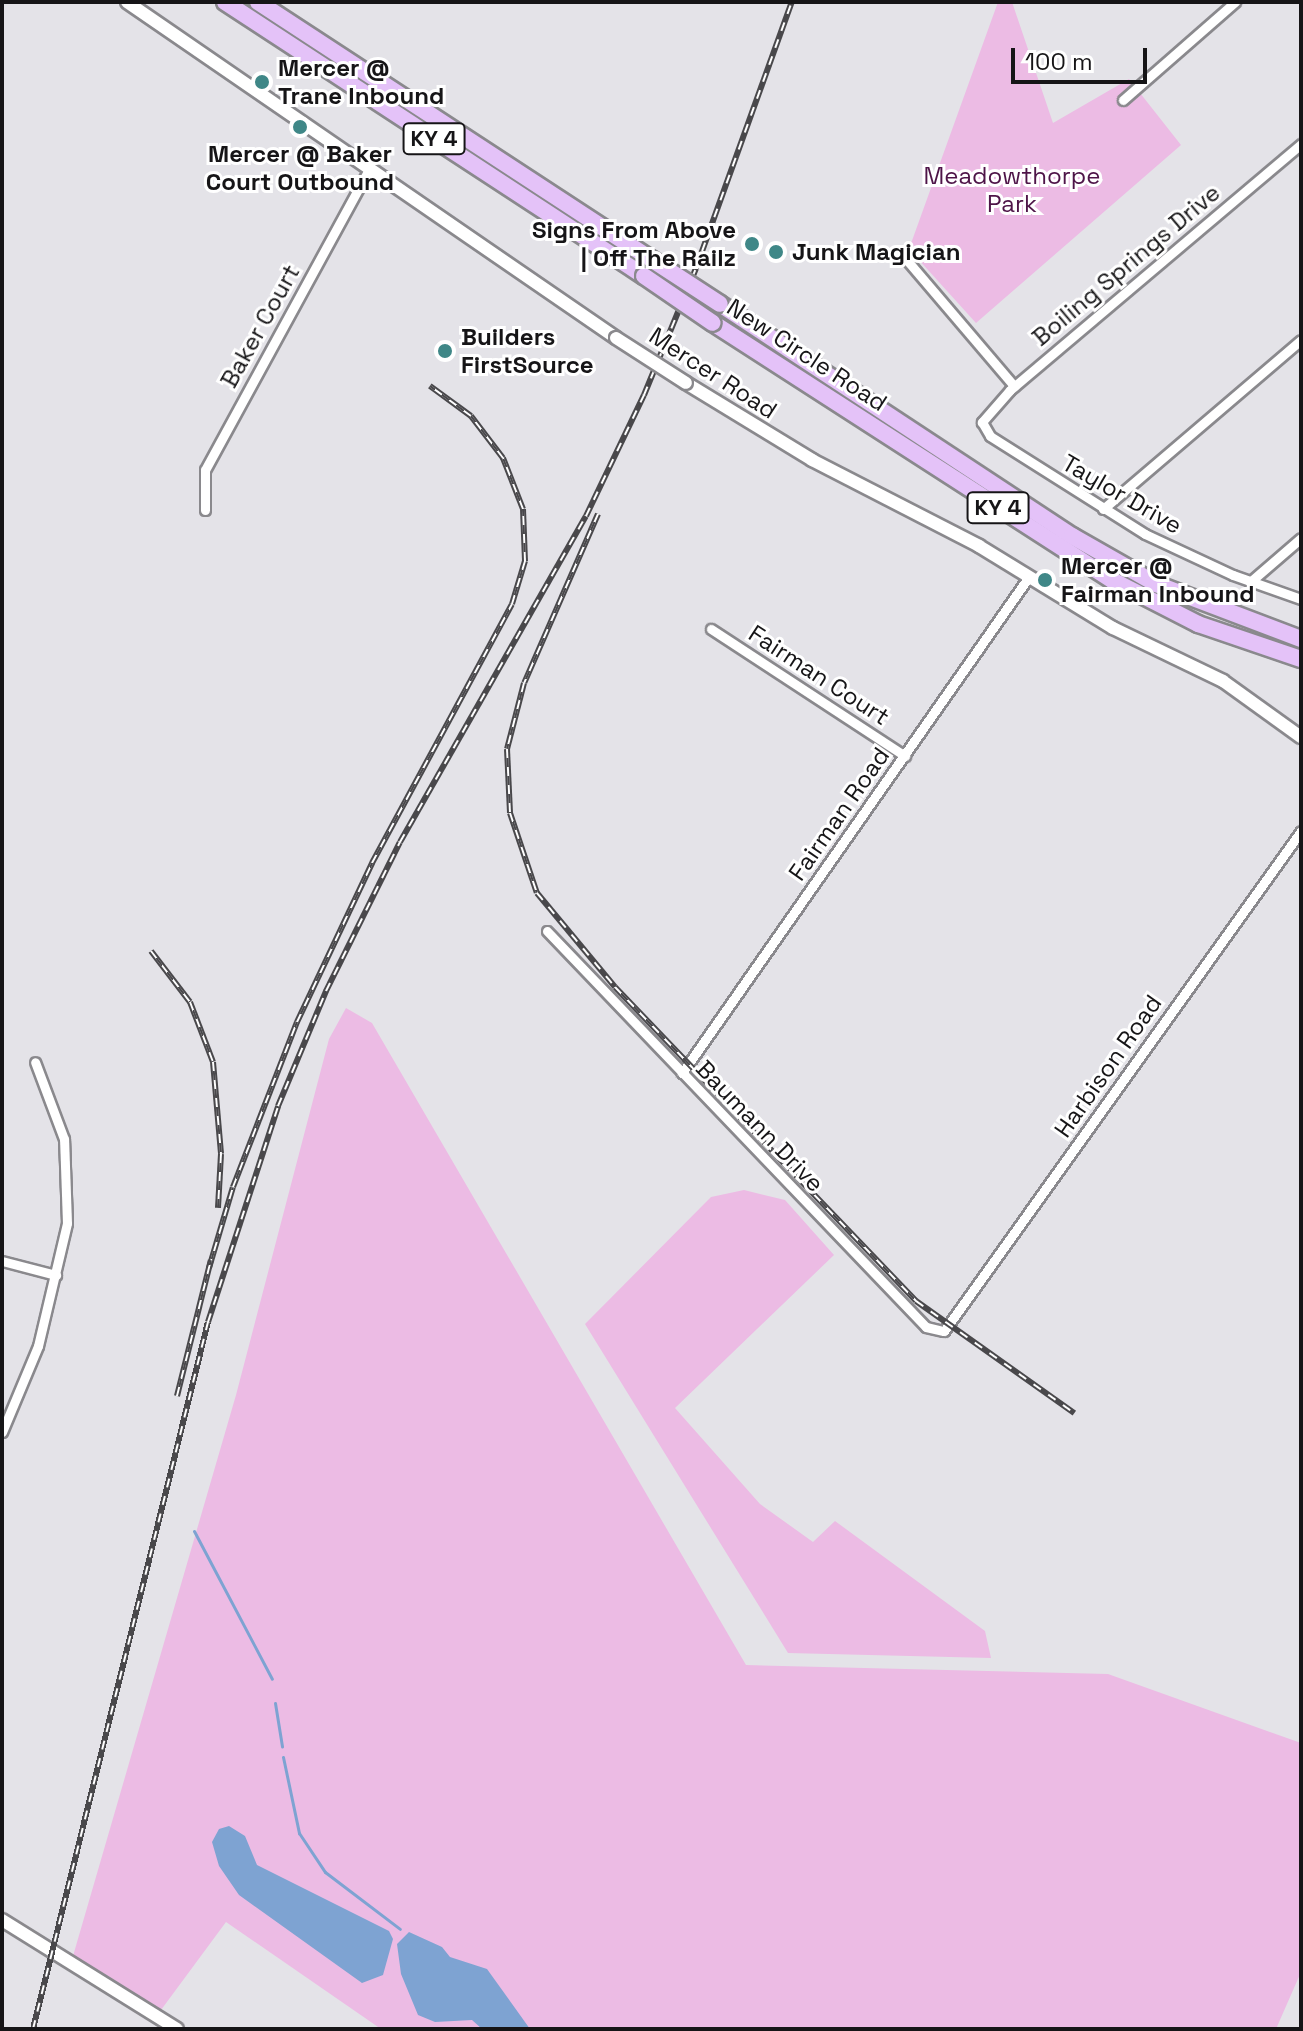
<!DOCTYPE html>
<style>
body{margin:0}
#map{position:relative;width:1303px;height:2031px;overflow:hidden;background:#e4e3e8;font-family:"Space Grotesk",sans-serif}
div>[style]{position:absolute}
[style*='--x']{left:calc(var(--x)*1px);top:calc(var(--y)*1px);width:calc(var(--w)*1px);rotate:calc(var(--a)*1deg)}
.green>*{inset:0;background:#ecbbe4}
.water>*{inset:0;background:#7ea3d2}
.stream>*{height:3px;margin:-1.5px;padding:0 1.5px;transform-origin:1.5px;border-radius:1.5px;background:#7ea3d2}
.roads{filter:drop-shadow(2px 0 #8a898d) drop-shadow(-2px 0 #8a898d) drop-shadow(0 2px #8a898d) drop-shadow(0 -2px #8a898d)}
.street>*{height:9px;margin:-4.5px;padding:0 4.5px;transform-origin:4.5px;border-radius:4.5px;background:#fff}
.secondary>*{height:12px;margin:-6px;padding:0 6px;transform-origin:6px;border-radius:6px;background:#fff}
.highway>*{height:16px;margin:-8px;padding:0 8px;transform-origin:8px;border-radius:8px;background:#e4c2f8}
.rail>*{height:6px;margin-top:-3px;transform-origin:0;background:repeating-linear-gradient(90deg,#fff 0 9px,#49484b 0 18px);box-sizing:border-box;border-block:2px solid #49484b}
.bridges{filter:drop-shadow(2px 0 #8a898d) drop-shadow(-2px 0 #8a898d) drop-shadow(0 2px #8a898d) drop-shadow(0 -2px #8a898d)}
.secondary-bridge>*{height:12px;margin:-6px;padding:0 6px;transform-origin:6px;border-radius:6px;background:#fff}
.highway-bridge>*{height:16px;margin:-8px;padding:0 8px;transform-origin:8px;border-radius:8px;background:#e4c2f8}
.dots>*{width:22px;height:22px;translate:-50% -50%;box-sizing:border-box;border:4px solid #fff;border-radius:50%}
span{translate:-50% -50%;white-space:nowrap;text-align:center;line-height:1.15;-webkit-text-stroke:6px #fff;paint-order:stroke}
.shield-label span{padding:2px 6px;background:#fff;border:2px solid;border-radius:6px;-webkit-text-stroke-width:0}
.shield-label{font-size:22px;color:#161517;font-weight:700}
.poi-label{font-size:24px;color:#161517;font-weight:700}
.left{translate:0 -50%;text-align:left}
.right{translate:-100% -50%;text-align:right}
.park-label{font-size:24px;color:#4e1448}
.street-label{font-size:24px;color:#161517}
.frame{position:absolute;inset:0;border:4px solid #161517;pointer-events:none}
.scale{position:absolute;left:1011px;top:48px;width:136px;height:36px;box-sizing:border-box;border:4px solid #161517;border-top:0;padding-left:10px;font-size:24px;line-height:28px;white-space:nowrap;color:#161517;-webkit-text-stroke:6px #fff;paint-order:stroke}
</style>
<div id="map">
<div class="green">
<i style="clip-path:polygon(998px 2px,1012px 2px,1053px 123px,1129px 79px,1181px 145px,976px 323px,909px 249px)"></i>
<i style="clip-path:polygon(346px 1008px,372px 1023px,746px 1665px,1108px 1674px,1301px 1743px,1301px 1972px,1276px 2029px,381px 2029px,226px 1922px,161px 2010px,73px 1956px,236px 1395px,329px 1039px)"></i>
<i style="clip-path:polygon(744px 1190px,785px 1200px,834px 1255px,675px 1408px,760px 1504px,813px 1542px,835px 1521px,985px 1631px,991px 1658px,788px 1653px,585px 1324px,711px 1197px)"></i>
</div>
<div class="water">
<i style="clip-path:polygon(229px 1826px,245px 1836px,257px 1865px,389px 1931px,393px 1939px,383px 1975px,362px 1983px,239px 1895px,219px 1866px,212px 1842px,219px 1829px)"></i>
<i style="clip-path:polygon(409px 1932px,442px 1947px,450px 1957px,487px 1969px,530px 2029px,482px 2029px,472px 2020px,435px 2022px,418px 2015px,401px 1974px,397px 1944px)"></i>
</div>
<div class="stream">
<i style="--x:194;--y:1531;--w:167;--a:62.2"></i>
<i style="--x:275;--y:1703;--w:44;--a:80.8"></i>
<i style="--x:283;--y:1757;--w:78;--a:78.1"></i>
<i style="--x:299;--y:1833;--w:47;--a:56.3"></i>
<i style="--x:325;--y:1872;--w:94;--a:37.2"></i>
</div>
<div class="roads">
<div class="street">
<i style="--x:1123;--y:100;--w:149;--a:-41.2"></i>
<i style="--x:1301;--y:144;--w:381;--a:139.8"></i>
<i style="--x:1010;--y:390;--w:43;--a:131.2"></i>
<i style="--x:982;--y:422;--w:16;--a:60"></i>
<i style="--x:990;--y:436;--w:183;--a:32.3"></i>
<i style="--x:1145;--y:534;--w:97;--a:25"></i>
<i style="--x:1233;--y:575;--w:72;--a:19.4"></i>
<i style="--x:906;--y:259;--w:167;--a:49.6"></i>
<i style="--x:1103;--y:509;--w:260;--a:-40.5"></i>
<i style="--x:205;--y:510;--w:40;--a:-90"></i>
<i style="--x:205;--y:470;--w:345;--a:-61.4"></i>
<i style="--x:1250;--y:582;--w:67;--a:-40.8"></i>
<i style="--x:711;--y:629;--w:232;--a:33.2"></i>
<i style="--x:547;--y:931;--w:548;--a:46.26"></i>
<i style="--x:926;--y:1327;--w:18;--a:13"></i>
<i style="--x:944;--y:1331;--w:614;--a:-54.47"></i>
<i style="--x:682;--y:1073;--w:604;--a:-55.05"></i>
<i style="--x:2;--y:1261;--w:56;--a:14.5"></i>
<i style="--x:2;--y:1432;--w:93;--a:-67.3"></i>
<i style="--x:38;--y:1346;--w:126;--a:-76.7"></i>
<i style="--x:67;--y:1223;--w:84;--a:-92"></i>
<i style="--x:64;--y:1139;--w:82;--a:-110.6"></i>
</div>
<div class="secondary">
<i style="--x:127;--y:2;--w:593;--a:34.49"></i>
<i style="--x:686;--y:383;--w:148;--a:31.4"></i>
<i style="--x:812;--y:460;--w:188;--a:27.2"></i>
<i style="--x:979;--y:546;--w:157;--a:31.5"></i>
<i style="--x:1113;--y:628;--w:122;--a:25.7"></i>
<i style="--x:1223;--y:681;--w:96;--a:35.7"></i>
<i style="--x:2;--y:1920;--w:206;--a:31.9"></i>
</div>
<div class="highway">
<i style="--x:225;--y:2;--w:501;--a:33.18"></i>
<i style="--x:258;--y:2;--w:470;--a:33.2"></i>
<i style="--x:720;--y:304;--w:422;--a:33.4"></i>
<i style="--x:1072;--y:536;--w:97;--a:29.7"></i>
<i style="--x:1156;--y:584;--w:155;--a:20.8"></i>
<i style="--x:713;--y:323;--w:475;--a:32.8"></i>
<i style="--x:1112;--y:580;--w:97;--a:27.1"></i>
<i style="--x:1198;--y:624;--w:109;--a:18.8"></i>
</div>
</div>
<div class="rail">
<i style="--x:598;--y:514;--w:184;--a:113.6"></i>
<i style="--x:524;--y:683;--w:68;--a:104.4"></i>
<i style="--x:507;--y:749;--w:64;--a:87.3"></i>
<i style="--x:510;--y:813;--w:84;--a:71.4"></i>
<i style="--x:537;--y:893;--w:122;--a:50.3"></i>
<i style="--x:615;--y:987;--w:435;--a:46.2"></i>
<i style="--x:916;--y:1301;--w:194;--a:35.3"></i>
<i style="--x:151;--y:951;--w:64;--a:52.6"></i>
<i style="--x:190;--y:1002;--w:64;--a:69"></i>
<i style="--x:213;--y:1062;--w:92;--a:85"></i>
<i style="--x:221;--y:1154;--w:54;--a:93.2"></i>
<i style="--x:209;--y:1268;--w:84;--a:-73.5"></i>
<i style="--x:233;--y:1187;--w:177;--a:-68.8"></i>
<i style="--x:297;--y:1022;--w:176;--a:-64.7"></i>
<i style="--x:372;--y:863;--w:294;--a:-61.6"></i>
<i style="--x:512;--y:604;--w:45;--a:-73.2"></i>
<i style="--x:525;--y:561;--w:52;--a:-92.2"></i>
<i style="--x:523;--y:509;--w:55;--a:-111.4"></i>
<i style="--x:503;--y:458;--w:53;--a:-127.3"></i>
<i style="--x:471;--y:416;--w:51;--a:-143.8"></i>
<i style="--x:177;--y:1396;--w:140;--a:-76"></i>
<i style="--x:33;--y:2029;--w:728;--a:-76.1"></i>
<i style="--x:208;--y:1322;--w:227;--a:-72"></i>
<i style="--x:278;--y:1106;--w:125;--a:-67.3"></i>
<i style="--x:326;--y:991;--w:166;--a:-63.6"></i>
<i style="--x:400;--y:842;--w:375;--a:-60.3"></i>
<i style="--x:586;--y:516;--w:134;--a:-64.4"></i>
<i style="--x:644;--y:395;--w:137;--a:-67.7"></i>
<i style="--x:696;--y:268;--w:283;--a:-70.2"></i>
</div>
<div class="bridges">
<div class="secondary-bridge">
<i style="--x:616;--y:338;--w:83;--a:32.7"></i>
</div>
<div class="highway-bridge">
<i style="--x:651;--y:259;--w:82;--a:33.1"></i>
<i style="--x:644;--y:276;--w:83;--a:34.3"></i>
</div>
</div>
<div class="dots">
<i style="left:262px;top:82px;background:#3f8787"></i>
<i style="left:300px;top:127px;background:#3f8787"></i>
<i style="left:752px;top:244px;background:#3f8787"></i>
<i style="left:776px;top:252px;background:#3f8787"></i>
<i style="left:445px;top:351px;background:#3f8787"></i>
<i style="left:1045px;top:580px;background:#3f8787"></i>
</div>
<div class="shield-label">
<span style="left:434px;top:139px">KY 4</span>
<span style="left:998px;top:508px">KY 4</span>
</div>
<div class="poi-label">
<span class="left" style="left:278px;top:82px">Mercer @<br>Trane Inbound</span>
<span style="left:300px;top:168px">Mercer @ Baker<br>Court Outbound</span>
<span class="right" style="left:736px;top:244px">Signs From Above<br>| Off The Railz</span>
<span class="left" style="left:792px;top:252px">Junk Magician</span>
<span class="left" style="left:461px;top:351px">Builders<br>FirstSource</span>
<span class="left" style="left:1061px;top:580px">Mercer @<br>Fairman Inbound</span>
</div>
<div class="park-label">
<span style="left:1012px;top:190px">Meadowthorpe<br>Park</span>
</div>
<div class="street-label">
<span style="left:1126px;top:265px;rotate:-40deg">Boiling Springs Drive</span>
<span style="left:260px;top:326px;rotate:-61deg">Baker Court</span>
<span style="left:807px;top:355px;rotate:33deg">New Circle Road</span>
<span style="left:713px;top:373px;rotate:33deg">Mercer Road</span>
<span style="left:1122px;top:494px;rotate:30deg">Taylor Drive</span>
<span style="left:819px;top:675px;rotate:33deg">Fairman Court</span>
<span style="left:839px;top:814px;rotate:-55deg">Fairman Road</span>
<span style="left:1108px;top:1066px;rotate:-55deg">Harbison Road</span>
<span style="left:760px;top:1126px;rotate:46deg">Baumann Drive</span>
</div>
<div class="frame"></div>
<div class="scale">100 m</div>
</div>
